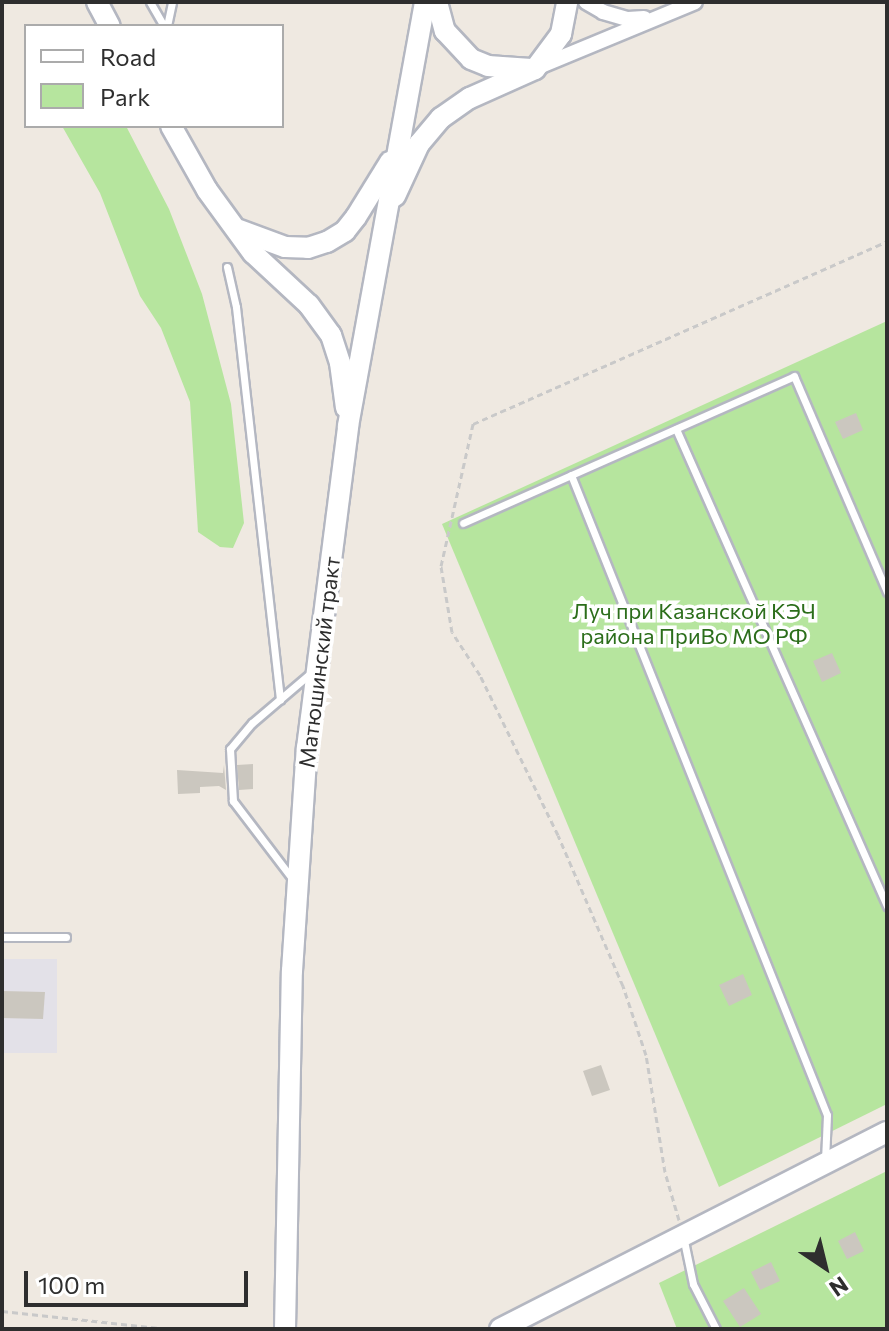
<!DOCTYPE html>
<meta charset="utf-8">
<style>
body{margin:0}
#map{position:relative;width:889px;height:1331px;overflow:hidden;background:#efe9e1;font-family:Commissioner,sans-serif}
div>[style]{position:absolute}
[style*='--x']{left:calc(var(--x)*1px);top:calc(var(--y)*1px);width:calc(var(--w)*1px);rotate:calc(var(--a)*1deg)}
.industrial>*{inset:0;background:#e3e1e8}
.green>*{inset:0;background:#b6e59e}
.building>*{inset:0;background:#cbc7bf}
.path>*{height:3px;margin-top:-1.5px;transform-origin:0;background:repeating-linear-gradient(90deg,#c9c9c9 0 6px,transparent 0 10px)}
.roads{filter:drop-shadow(2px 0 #b4b7c1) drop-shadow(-2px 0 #b4b7c1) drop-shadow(0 2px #b4b7c1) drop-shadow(0 -2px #b4b7c1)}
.lane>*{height:7px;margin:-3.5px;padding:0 3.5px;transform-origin:3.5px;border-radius:3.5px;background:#fff}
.street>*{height:14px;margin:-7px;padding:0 7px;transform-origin:7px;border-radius:7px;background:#fff}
.secondary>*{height:20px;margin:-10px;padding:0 10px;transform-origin:10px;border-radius:10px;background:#fff}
span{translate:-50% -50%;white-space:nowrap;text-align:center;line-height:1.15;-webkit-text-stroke:7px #fff;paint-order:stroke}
.park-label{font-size:22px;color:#2c6e1b}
.street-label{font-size:22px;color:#2e2e2e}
.frame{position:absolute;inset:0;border:4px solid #2e2e2e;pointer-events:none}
.legend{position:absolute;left:24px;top:24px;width:260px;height:104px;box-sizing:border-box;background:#fff;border:2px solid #ababab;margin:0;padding:10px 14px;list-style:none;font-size:24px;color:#2e2e2e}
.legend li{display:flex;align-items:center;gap:16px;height:40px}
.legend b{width:40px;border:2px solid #ababab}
.north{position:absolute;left:785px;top:1227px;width:80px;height:80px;-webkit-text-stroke:6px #fff;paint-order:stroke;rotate:145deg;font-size:22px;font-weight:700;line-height:32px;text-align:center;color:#2e2e2e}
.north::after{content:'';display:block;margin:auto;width:28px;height:36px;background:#2e2e2e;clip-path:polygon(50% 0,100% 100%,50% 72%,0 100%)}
.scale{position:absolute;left:24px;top:1271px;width:224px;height:36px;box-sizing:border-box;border:4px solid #2e2e2e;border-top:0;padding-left:10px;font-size:24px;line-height:28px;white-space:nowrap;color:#2e2e2e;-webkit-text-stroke:6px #fff;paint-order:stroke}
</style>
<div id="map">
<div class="industrial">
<i style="clip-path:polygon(2px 959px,57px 959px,57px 1053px,2px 1053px)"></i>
</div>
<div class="green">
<i style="clip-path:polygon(62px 126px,126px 126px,169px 209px,202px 294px,231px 404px,244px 523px,233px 548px,220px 547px,198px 532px,190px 402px,161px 328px,140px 296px,100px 193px)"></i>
<i style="clip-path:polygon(887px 321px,887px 1104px,719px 1187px,442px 524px)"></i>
<i style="clip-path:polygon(887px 1171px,887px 1329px,677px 1329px,659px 1283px)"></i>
</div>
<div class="building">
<i style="clip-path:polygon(856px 413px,863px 430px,843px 439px,835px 422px)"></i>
<i style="clip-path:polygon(832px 653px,841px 673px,822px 682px,813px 661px)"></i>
<i style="clip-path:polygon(253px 764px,253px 789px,239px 790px,237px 765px)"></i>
<i style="clip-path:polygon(224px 765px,226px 790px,219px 786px,200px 787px,200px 793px,178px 794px,177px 770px,223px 773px)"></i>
<i style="clip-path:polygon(743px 974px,752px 995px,729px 1006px,719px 985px)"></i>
<i style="clip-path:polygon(2px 991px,45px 992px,43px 1019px,2px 1018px)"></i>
<i style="clip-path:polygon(601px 1065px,610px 1090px,592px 1096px,583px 1071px)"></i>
<i style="clip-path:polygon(855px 1232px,864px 1251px,847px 1259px,838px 1241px)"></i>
<i style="clip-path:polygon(771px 1262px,780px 1281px,760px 1290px,751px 1272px)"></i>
<i style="clip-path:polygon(744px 1288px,761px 1314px,740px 1327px,723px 1301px)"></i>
</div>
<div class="path">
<i style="--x:679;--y:1220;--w:50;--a:-106.3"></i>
<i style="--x:665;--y:1172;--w:119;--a:-99.2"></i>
<i style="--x:646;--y:1055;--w:73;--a:-108.4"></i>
<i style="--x:623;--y:986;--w:164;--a:-113.3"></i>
<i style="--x:558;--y:835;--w:178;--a:-116"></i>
<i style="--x:480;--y:675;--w:51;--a:-123.1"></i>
<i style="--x:452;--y:632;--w:67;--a:-99.5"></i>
<i style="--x:441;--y:566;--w:146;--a:-77.3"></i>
<i style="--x:473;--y:424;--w:453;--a:-23.8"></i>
<i style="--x:2;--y:1311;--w:167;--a:6.2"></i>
</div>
<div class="roads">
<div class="lane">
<i style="--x:150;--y:2;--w:28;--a:60"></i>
<i style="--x:167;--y:26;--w:25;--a:-78"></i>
<i style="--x:227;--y:267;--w:41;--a:77.3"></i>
<i style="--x:236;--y:307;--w:395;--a:83.6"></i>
<i style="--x:676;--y:429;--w:522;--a:66.14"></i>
<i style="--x:571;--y:475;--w:689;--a:68.2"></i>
<i style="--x:827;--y:1115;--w:45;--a:92.5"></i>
<i style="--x:463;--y:523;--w:362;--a:-23.9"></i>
<i style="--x:794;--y:376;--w:235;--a:66.7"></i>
<i style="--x:294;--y:881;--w:101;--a:-127.3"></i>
<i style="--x:233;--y:801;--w:52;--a:-93.3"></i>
<i style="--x:230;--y:749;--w:34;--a:-50"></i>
<i style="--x:252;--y:723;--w:80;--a:-40.4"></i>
<i style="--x:2;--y:937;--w:64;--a:0"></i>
<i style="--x:683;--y:1236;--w:49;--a:78.2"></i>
<i style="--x:693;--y:1284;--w:51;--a:62.9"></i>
</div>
<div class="street">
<i style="--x:586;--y:2;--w:20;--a:30"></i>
<i style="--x:603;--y:12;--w:26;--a:16"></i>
<i style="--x:628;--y:19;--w:16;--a:-4"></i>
<i style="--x:536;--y:68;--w:172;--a:-22.5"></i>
</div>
<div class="secondary">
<i style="--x:97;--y:2;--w:27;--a:62"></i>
<i style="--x:437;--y:2;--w:30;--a:75"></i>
<i style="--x:445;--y:31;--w:38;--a:47"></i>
<i style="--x:471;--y:59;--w:18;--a:22"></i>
<i style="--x:488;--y:66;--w:43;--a:4"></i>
<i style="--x:171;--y:126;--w:73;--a:60.6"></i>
<i style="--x:207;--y:190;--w:78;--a:53.9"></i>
<i style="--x:253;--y:253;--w:76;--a:42.9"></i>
<i style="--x:309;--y:305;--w:37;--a:54"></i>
<i style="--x:331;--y:335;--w:29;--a:72"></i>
<i style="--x:340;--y:363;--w:45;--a:82.4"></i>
<i style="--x:395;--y:196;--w:57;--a:-65.2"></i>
<i style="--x:419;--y:144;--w:34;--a:-50"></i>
<i style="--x:441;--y:118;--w:35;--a:-35"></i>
<i style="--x:470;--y:98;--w:71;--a:-24"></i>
<i style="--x:535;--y:69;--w:44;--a:-53.4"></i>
<i style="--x:561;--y:34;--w:33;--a:-79"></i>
<i style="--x:239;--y:230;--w:49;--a:20.3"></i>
<i style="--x:285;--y:247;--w:23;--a:2"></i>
<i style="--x:308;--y:248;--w:20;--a:-18"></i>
<i style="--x:327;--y:242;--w:21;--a:-31"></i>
<i style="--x:345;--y:231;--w:18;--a:-52"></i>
<i style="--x:356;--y:217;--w:65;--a:-58.3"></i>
<i style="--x:285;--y:1329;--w:358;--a:-88.9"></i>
<i style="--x:292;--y:971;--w:224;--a:-86.2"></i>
<i style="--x:307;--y:748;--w:325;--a:-82.7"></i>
<i style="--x:348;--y:426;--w:431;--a:-79.7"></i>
<i style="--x:500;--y:1329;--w:434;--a:-27"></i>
</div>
</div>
<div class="park-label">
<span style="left:694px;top:623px">Луч при Казанской КЭЧ<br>района ПриВо МО РФ</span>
</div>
<div class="street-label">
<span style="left:319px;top:662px;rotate:-83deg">Матюшинский тракт</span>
</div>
<div class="frame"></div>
<ul class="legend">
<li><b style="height:10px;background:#fff"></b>Road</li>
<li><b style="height:22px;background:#b6e59e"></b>Park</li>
</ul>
<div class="north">N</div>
<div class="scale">100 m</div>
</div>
